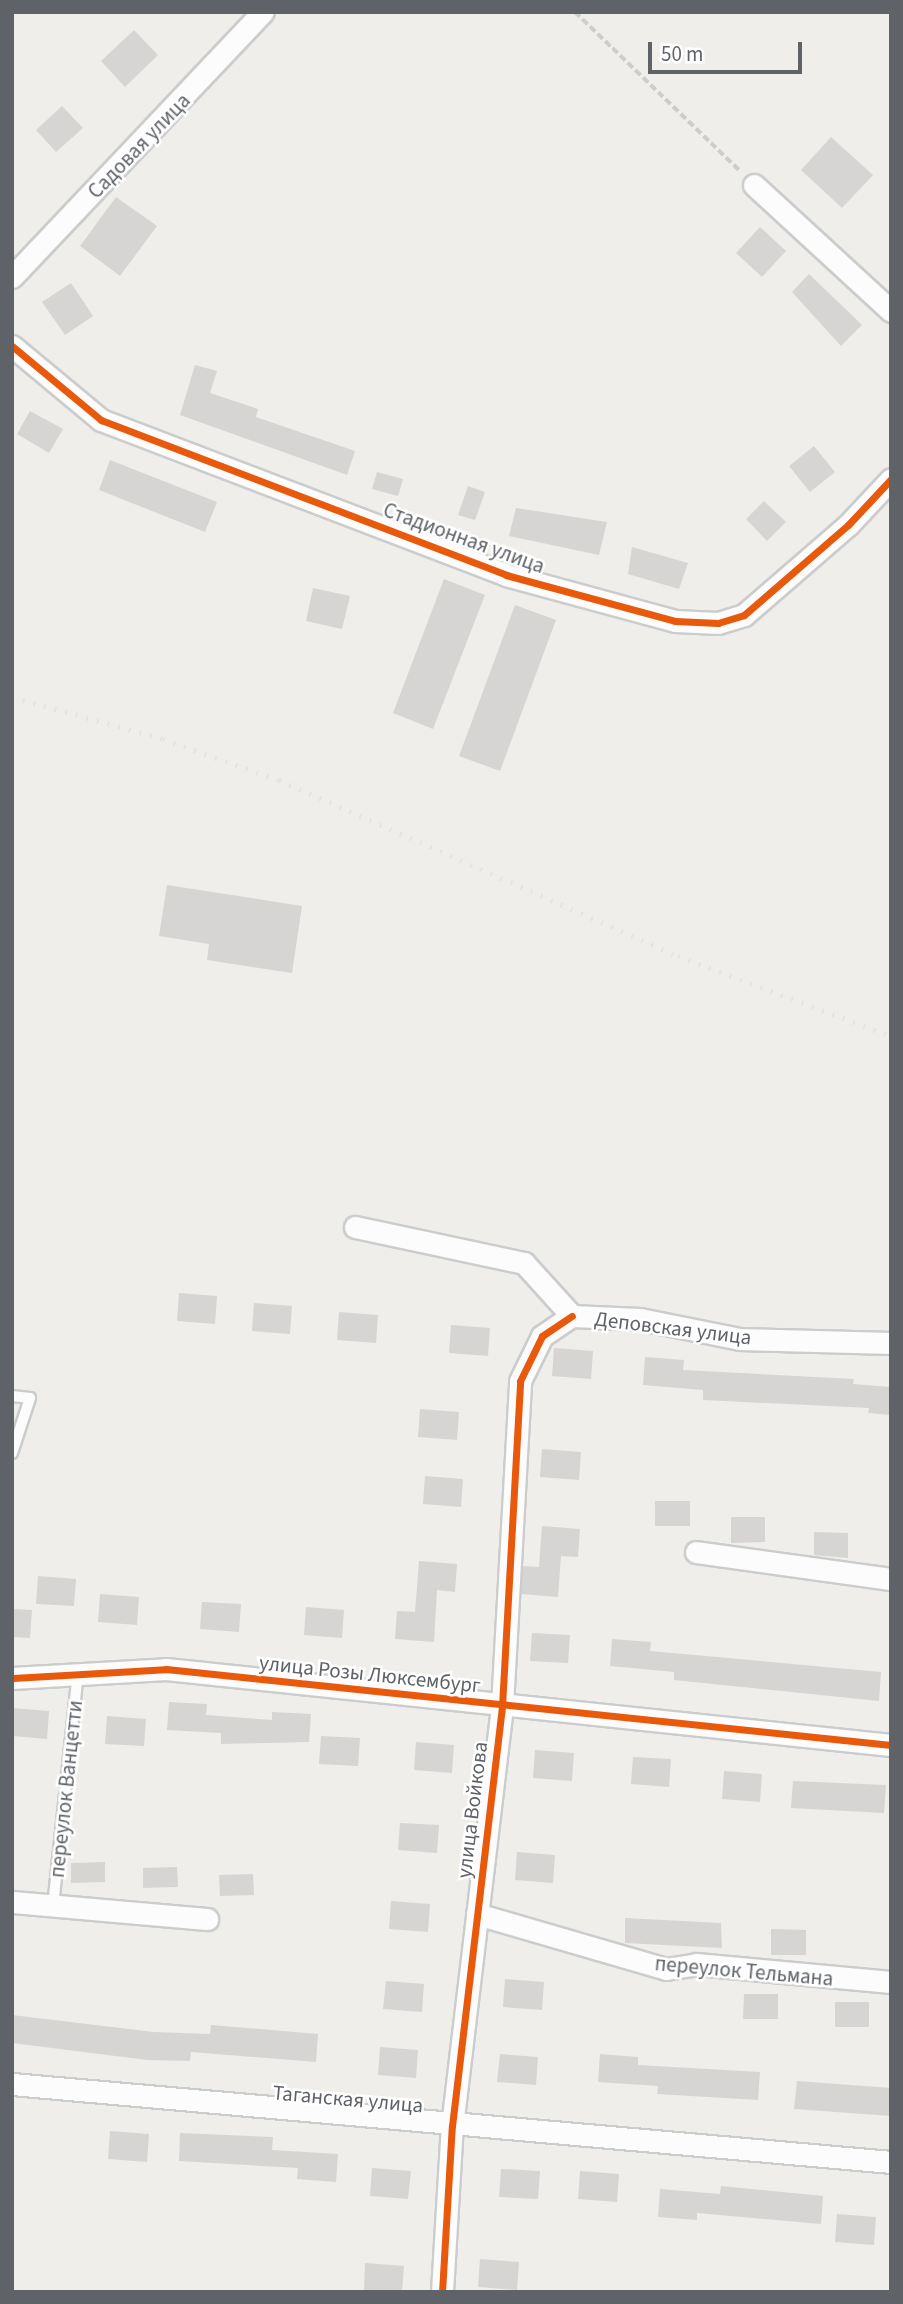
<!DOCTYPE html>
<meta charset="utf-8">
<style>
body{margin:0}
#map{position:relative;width:903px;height:2304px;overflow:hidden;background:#efeeea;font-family:"Source Sans 3",sans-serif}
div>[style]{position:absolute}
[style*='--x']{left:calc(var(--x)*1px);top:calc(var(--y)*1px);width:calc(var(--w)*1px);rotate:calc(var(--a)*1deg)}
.building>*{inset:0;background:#d6d5d3}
.path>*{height:3.5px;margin-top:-1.75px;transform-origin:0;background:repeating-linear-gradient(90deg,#cacfcc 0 7px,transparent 0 10.5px)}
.roads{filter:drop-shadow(2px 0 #cbcccc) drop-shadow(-2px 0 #cbcccc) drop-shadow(0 2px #cbcccc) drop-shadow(0 -2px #cbcccc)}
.service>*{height:10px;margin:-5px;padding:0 5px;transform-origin:5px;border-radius:5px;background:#fdfcfc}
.minor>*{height:21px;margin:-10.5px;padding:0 10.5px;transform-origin:10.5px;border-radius:10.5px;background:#fdfcfc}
.rail>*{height:5px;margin-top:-2.5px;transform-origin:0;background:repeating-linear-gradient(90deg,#e4e4e4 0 2px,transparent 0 11px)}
.cycleway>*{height:7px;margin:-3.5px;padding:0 3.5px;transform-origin:3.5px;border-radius:3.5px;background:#e8590c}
span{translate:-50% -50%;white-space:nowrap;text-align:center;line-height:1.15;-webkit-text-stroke:5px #fff;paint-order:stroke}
.street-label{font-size:21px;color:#5f6368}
.frame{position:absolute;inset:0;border:14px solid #5f6368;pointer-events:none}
.scale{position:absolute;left:648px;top:42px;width:154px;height:32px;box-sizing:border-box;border:4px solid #5f6368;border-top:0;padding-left:9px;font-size:21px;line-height:24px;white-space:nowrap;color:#5f6368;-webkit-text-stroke:5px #fff;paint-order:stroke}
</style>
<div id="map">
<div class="building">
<i style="clip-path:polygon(134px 30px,158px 55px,125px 87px,101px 61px)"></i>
<i style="clip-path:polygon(62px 106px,83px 128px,56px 152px,36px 130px)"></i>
<i style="clip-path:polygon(831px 137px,873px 175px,842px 208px,801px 170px)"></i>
<i style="clip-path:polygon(116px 197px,157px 226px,120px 276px,80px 246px)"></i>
<i style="clip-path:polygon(760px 227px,786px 251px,762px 277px,736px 253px)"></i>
<i style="clip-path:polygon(809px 274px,862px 325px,841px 346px,792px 292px)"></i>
<i style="clip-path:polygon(71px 283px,93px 316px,65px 335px,42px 302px)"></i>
<i style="clip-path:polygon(195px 365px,217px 371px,210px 393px,258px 409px,256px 417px,355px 451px,347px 475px,180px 415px)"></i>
<i style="clip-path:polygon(30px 411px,63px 429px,49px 453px,17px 434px)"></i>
<i style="clip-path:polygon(814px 446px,835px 472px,810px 492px,789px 466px)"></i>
<i style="clip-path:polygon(110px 460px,217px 502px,205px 532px,99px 490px)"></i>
<i style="clip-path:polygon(377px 472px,403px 479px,398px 496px,372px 489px)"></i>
<i style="clip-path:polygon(468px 486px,485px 492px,475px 520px,458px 515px)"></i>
<i style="clip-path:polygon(764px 501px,786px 522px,767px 541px,746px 519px)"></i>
<i style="clip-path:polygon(516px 508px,607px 522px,599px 555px,509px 536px)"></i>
<i style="clip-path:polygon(632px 547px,688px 563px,679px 589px,628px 574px)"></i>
<i style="clip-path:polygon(444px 579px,485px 595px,433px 729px,393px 713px)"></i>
<i style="clip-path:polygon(313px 588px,350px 596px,342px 629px,306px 621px)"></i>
<i style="clip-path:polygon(515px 605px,556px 620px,500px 771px,459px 756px)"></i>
<i style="clip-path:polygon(167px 885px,302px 906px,292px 973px,207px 960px,209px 944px,159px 936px)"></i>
<i style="clip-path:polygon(179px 1293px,217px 1296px,215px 1324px,177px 1321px)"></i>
<i style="clip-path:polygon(254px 1303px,292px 1306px,290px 1334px,252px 1331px)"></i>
<i style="clip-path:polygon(339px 1312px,378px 1315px,376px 1343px,337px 1340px)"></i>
<i style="clip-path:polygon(451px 1325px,490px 1328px,488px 1356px,449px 1353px)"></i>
<i style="clip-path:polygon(554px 1348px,593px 1351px,591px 1379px,552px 1376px)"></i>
<i style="clip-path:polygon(645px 1357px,684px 1360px,683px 1370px,854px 1379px,853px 1384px,891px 1387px,891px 1415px,868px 1413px,869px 1408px,703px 1400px,703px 1390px,643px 1385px)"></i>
<i style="clip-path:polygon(420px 1409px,459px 1412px,457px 1440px,418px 1437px)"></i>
<i style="clip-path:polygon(542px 1449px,581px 1452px,579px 1480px,540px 1477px)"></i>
<i style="clip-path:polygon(425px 1476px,463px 1479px,461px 1507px,423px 1504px)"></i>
<i style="clip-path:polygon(655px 1501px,690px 1501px,690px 1526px,655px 1526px)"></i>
<i style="clip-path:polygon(731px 1517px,765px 1517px,765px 1542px,731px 1543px)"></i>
<i style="clip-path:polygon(542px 1526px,580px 1529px,578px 1557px,561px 1556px,558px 1597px,521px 1594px,523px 1566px,539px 1567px)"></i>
<i style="clip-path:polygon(814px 1532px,848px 1533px,848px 1558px,814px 1555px)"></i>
<i style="clip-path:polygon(419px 1561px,457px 1564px,455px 1592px,437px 1590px,434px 1642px,395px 1639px,397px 1611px,415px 1612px)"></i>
<i style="clip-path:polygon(38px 1576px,76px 1579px,74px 1606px,36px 1604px)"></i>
<i style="clip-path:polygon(100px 1594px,139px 1597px,137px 1625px,98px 1622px)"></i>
<i style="clip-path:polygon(202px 1602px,241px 1604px,239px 1632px,200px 1629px)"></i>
<i style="clip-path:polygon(306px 1607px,344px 1610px,342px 1638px,304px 1635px)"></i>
<i style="clip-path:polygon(12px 1609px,32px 1610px,30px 1638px,12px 1637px)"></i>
<i style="clip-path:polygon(532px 1633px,570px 1635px,568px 1663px,530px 1661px)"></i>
<i style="clip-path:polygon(612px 1639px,651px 1642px,650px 1651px,881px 1672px,879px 1701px,674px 1680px,674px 1672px,610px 1666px)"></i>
<i style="clip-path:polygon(169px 1702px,207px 1704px,206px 1715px,272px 1720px,272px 1712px,311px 1714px,309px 1742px,221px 1744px,221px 1733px,167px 1730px)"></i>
<i style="clip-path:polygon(12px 1708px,49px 1711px,47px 1739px,12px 1736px)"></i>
<i style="clip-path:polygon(107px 1716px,146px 1719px,144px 1746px,105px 1744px)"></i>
<i style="clip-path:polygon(321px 1736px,360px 1738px,358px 1766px,319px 1764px)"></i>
<i style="clip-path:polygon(416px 1742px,454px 1745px,452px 1773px,414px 1770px)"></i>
<i style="clip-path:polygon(535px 1750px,574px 1753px,572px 1781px,533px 1778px)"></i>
<i style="clip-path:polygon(633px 1757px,671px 1759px,669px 1787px,631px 1784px)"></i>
<i style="clip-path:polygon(724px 1771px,762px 1774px,760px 1802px,722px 1799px)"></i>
<i style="clip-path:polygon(793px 1781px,886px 1785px,884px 1813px,791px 1808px)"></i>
<i style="clip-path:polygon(400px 1823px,439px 1825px,437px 1853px,398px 1850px)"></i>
<i style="clip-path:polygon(517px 1852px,555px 1855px,553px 1883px,515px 1880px)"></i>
<i style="clip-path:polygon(105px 1862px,105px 1882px,71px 1883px,71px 1863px)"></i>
<i style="clip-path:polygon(177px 1867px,178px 1887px,143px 1888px,143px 1868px)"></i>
<i style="clip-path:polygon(253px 1874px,254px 1895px,220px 1896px,219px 1875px)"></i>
<i style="clip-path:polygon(391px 1901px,430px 1904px,428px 1932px,389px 1929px)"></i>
<i style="clip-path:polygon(625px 1918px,721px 1923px,722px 1948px,625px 1943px)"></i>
<i style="clip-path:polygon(771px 1929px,806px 1930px,806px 1955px,771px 1955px)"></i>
<i style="clip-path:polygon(505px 1979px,544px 1982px,542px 2010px,503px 2007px)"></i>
<i style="clip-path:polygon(386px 1981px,424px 1984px,422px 2012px,383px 2009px)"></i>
<i style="clip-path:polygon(744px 1994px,778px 1994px,778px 2019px,743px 2019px)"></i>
<i style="clip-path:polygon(835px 2002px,869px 2002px,869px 2027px,835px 2027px)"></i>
<i style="clip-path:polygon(12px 2015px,154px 2032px,210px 2034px,211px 2025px,318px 2034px,316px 2062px,191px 2052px,190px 2061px,147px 2060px,12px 2043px)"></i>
<i style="clip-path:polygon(380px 2047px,418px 2050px,416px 2078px,378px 2075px)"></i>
<i style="clip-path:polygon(500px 2054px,538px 2057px,536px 2085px,497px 2082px)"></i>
<i style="clip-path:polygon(600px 2054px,638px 2057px,638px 2065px,760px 2072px,758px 2100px,657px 2094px,658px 2086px,598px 2082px)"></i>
<i style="clip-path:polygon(797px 2081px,891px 2088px,891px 2116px,794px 2109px)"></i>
<i style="clip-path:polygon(110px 2131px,149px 2134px,147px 2162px,108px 2159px)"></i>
<i style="clip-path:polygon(180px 2133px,273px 2137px,272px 2150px,338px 2154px,336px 2182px,297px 2179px,298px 2168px,179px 2161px)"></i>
<i style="clip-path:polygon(372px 2168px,411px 2171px,408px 2199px,370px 2196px)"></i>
<i style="clip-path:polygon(501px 2169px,540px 2171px,538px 2199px,499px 2197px)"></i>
<i style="clip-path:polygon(580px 2171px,619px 2174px,617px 2202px,578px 2199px)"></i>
<i style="clip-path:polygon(721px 2186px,823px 2196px,821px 2224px,697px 2213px,697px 2220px,658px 2217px,660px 2189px,720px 2194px)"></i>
<i style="clip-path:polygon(837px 2214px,876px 2217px,874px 2245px,835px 2242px)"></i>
<i style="clip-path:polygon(480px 2259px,519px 2262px,517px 2290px,478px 2287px)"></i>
<i style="clip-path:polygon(365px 2263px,404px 2266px,402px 2292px,364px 2291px)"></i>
</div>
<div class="path">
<i style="--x:575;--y:12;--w:229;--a:43.9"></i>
</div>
<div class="roads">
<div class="service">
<i style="--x:12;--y:1396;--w:18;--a:6"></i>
<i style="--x:30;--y:1398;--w:58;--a:108.1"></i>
<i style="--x:53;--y:1906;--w:235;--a:-83.9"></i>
</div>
<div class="minor">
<i style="--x:754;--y:185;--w:186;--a:42.6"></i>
<i style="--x:12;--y:277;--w:365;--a:-46.6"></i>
<i style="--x:12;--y:346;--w:116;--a:39.7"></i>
<i style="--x:101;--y:420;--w:434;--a:20.9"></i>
<i style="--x:506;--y:575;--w:175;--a:15.2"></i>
<i style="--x:675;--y:621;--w:43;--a:2.7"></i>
<i style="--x:718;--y:623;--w:27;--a:-17"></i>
<i style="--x:744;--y:615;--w:138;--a:-40.9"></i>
<i style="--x:848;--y:525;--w:63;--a:-46.9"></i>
<i style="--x:355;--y:1227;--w:173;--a:12"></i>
<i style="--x:524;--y:1263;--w:72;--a:47.8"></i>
<i style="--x:572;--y:1316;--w:68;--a:2.5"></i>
<i style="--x:640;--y:1319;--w:102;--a:11.3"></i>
<i style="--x:740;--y:1339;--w:151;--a:1.5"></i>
<i style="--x:696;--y:1552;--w:197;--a:7.9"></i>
<i style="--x:12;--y:1678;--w:154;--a:-3.3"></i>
<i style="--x:166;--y:1669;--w:729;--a:5.98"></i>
<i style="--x:12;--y:1902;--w:196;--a:5"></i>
<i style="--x:477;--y:1914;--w:197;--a:16.2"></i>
<i style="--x:666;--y:1969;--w:30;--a:-9"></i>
<i style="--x:696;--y:1964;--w:196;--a:5.3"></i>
<i style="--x:12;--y:2084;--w:882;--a:5.07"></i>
<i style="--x:442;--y:2292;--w:166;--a:-86.6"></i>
<i style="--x:452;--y:2126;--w:423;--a:-83.2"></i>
<i style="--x:502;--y:1706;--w:325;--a:-86.8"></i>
<i style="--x:520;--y:1381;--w:50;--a:-63.9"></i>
<i style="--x:542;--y:1336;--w:36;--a:-34"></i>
</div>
</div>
<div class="rail">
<i style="--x:12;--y:697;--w:157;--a:15.5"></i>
<i style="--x:163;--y:739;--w:123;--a:19.5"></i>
<i style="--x:279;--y:780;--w:436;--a:23.8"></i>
<i style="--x:678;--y:956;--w:228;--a:20.6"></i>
</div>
<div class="cycleway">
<i style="--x:12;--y:346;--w:116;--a:39.7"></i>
<i style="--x:101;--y:420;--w:434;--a:20.9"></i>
<i style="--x:506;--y:575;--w:175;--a:15.2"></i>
<i style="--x:675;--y:621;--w:43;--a:2.7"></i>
<i style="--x:718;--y:623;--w:27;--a:-17"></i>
<i style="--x:744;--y:615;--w:138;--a:-40.9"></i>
<i style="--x:848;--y:525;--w:63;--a:-46.9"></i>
<i style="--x:12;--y:1678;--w:154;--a:-3.3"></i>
<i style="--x:166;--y:1669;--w:729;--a:5.98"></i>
<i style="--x:442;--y:2292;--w:166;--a:-86.6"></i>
<i style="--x:452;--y:2126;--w:423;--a:-83.2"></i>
<i style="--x:502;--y:1706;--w:325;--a:-86.8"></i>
<i style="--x:520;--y:1381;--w:50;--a:-63.9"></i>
<i style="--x:542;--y:1336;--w:36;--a:-34"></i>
</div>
<div class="street-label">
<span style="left:139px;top:146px;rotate:-46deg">Садовая улица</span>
<span style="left:464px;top:538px;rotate:20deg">Стадионная улица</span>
<span style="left:673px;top:1328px;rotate:7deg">Деповская улица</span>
<span style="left:370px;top:1674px;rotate:6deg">улица Розы Люксембург</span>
<span style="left:66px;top:1789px;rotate:-84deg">переулок Ванцетти</span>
<span style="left:472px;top:1810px;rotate:-83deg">улица Войкова</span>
<span style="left:744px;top:1971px;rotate:5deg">переулок Тельмана</span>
<span style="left:348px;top:2099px;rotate:5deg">Таганская улица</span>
</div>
<div class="frame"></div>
<div class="scale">50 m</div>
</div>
